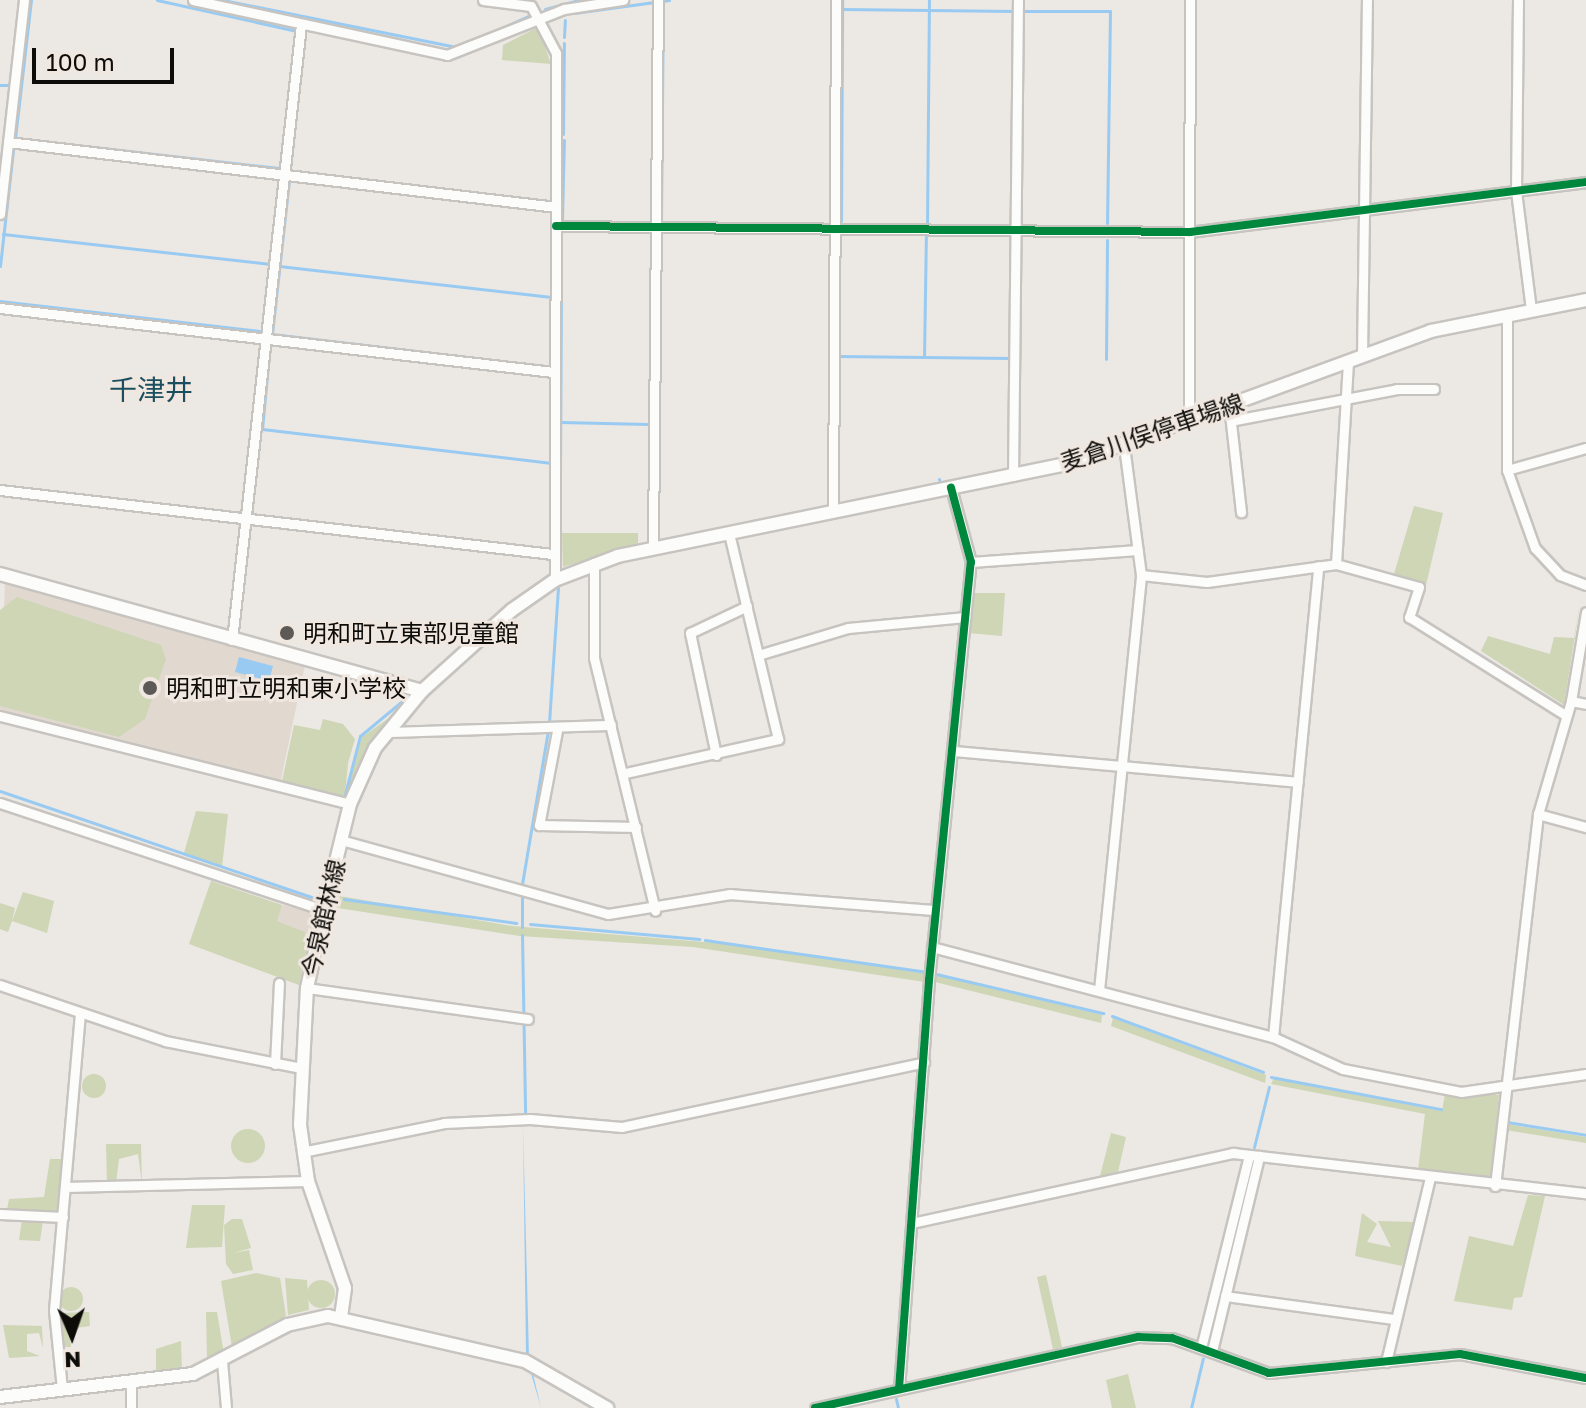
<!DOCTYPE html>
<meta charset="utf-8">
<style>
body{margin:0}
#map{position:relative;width:1586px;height:1408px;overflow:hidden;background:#ece8e4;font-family:"Golos Text","Noto Sans JP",sans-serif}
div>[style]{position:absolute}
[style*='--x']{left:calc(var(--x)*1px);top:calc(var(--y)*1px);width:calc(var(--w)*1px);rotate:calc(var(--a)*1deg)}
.built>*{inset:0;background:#e1d8d0}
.green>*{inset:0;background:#ced6b5}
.round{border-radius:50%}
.water>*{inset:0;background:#99cbf2}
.stream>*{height:3px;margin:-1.5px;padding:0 1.5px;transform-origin:1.5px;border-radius:1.5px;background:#99cbf2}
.roads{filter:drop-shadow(2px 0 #c7c4c0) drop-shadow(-2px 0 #c7c4c0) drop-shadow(0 2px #c7c4c0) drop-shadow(0 -2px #c7c4c0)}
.minor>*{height:9px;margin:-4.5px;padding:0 4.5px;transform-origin:4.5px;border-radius:4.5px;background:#fcfcfb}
.major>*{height:12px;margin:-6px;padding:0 6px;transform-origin:6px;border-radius:6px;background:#fcfcfb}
.cycleway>*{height:8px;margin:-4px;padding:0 4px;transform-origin:4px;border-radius:4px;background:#00873e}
.dots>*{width:22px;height:22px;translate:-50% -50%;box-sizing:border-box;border:4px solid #f0e8e0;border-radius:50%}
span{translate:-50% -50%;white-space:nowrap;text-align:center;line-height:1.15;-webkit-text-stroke:6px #f0e8e0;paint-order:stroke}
.street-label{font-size:24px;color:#0e0c09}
.poi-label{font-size:24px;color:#0e0c09}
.left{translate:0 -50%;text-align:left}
.quarter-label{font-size:28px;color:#1b4f5f}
.north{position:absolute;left:32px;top:1296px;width:80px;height:80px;-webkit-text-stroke:6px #f0e8e0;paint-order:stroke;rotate:178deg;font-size:22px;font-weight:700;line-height:32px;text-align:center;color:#0e0c09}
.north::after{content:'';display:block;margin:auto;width:28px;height:36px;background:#0e0c09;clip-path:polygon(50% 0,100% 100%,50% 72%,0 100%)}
.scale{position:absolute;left:32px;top:48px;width:142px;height:36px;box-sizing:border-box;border:4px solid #0e0c09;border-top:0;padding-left:10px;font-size:24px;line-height:28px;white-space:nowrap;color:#0e0c09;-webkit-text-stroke:6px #f0e8e0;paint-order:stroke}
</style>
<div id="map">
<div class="built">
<i style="clip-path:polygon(5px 582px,305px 665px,280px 784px,0 712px)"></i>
<i style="clip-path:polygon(282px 905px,316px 912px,310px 934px,276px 921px)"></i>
</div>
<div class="green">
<i style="clip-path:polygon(538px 27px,551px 64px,502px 60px,503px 45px)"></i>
<i style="clip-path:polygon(1414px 506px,1443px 513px,1426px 585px,1394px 574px)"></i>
<i style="clip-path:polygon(562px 533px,638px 533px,638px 543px,563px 567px)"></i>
<i style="clip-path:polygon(973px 593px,1005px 593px,1002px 636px,968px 633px)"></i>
<i style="clip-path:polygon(17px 597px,161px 645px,166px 659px,145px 719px,119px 737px,0 706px,0 610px)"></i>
<i style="clip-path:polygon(1581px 597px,1564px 705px,1481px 651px,1488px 636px,1550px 654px,1554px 637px,1574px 638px)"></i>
<i style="clip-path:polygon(393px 715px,345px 798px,281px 786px,294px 725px,320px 730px,323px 719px,343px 724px,355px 739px,348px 763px,345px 795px,362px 737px)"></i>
<i style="clip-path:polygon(196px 811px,228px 814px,222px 867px,184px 853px)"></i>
<i style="clip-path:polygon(211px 881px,282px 905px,277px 921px,310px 934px,299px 985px,189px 944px)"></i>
<i style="clip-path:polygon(23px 892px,54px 901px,47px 933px,12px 921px,8px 932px,0 929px,0 903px,15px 908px,12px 921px)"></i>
<i style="clip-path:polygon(334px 895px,512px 926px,740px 945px,926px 973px,925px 982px,693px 947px,520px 936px,331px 907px)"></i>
<i style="clip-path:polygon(936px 975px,1102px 1015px,1101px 1023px,935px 982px)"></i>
<i style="clip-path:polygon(1113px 1018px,1266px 1075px,1265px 1083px,1111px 1026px)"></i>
<i class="round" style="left:82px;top:1074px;width:24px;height:24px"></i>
<i style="clip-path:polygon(1274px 1078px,1442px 1111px,1445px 1093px,1499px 1095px,1491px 1178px,1418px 1170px,1425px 1114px,1271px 1084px)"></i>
<i style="clip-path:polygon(1507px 1124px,1586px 1137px,1586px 1143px,1505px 1130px)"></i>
<i class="round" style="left:231px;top:1129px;width:34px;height:34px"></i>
<i style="clip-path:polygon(1111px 1133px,1126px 1137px,1118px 1172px,1100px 1176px)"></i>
<i style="clip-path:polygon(106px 1144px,141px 1144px,142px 1184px,138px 1154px,119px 1159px,116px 1183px,107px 1183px)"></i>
<i style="clip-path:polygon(50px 1159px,63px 1159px,59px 1212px,7px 1210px,9px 1199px,44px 1197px)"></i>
<i style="clip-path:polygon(1528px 1195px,1545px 1196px,1522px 1297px,1514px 1298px,1512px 1310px,1454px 1301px,1469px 1236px,1513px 1246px)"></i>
<i style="clip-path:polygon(192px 1205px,225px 1205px,222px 1247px,186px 1248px)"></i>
<i style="clip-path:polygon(1362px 1213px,1377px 1224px,1367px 1242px,1391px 1247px,1378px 1221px,1415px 1222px,1402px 1266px,1355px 1256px)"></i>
<i style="clip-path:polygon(232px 1219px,242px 1219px,251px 1248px,233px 1253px,249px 1250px,253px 1270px,233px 1274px,226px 1264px,224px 1225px)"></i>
<i style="clip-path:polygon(22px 1220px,43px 1220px,40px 1241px,19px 1240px)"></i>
<i style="clip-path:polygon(256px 1273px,280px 1278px,286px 1316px,232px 1347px,221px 1281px)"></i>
<i style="clip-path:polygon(1046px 1275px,1062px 1347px,1053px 1349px,1037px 1277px)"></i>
<i style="clip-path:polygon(285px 1278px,307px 1280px,309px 1310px,288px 1315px)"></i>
<i class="round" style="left:307px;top:1280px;width:28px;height:28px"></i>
<i class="round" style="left:59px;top:1287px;width:24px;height:24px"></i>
<i style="clip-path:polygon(89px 1312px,90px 1326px,69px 1329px,71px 1347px,63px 1347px,60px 1313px)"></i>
<i style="clip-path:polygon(206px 1312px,217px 1312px,224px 1354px,190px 1369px,207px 1358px)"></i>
<i style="clip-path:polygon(3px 1325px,42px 1326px,43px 1348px,39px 1333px,27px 1334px,27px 1351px,40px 1356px,9px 1358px)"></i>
<i style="clip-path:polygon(181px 1341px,182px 1371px,156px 1374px,156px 1349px)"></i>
<i style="clip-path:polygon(1128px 1374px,1136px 1408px,1112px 1408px,1106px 1380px)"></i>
</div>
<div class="water">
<i style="clip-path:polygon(239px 657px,273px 666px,269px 681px,235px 672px)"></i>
<i style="clip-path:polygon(523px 1126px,529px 1357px,541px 1408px,526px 1356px)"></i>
</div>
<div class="stream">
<i style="--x:31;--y:0;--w:139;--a:96.6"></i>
<i style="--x:15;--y:138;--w:266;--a:6.5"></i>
<i style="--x:157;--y:0;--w:143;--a:12.5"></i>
<i style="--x:223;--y:0;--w:238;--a:11.4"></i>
<i style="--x:545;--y:9;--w:35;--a:-15"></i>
<i style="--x:842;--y:9;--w:172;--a:0.7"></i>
<i style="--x:1023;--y:11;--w:87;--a:0"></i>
<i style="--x:1110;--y:11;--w:212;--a:90.8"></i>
<i style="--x:574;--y:13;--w:96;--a:-7.8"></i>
<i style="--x:482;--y:37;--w:56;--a:-24.3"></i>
<i style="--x:564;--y:37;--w:17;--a:-87"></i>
<i style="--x:0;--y:85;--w:9;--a:0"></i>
<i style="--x:563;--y:134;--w:91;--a:-89.4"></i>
<i style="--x:289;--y:180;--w:155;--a:96.3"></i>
<i style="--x:272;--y:334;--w:275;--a:6.7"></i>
<i style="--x:562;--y:220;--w:80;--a:-88.6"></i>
<i style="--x:661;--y:221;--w:215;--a:-89.5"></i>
<i style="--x:841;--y:221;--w:221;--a:-89.7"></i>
<i style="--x:927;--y:226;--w:226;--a:-89.5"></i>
<i style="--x:3;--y:234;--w:269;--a:6.4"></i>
<i style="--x:0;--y:266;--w:117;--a:-83.6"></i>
<i style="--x:279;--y:266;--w:272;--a:6.5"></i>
<i style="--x:0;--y:301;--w:263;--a:6.6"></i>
<i style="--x:270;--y:343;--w:86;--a:95.3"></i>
<i style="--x:262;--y:429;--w:300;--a:6.7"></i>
<i style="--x:838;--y:356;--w:172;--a:0.7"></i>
<i style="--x:924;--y:357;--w:122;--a:-89.1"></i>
<i style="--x:1106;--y:359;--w:119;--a:-89.5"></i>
<i style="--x:561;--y:422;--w:86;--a:1.3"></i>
<i style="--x:560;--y:475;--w:174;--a:-89.7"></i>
<i style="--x:939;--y:479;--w:3;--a:72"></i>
<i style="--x:549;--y:723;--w:137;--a:-86.2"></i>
<i style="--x:0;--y:791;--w:336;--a:18.8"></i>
<i style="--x:345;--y:794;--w:60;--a:-75.5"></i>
<i style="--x:360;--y:736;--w:62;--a:-39.8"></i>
<i style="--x:522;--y:884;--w:156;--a:-80.4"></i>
<i style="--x:344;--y:899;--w:174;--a:7.9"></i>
<i style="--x:530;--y:924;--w:170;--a:5.1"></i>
<i style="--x:522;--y:927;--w:35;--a:-90"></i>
<i style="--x:522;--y:935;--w:178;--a:89"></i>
<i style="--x:705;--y:940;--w:223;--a:8.2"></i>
<i style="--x:932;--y:973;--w:176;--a:13.2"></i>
<i style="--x:1112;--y:1016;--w:161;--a:20.3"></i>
<i style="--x:1271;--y:1077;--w:173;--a:10.7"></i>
<i style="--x:1507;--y:1122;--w:80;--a:9.3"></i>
<i style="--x:1254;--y:1147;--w:62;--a:-76"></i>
<i style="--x:896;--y:1399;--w:9;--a:77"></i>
<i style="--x:1191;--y:1408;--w:51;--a:-76.5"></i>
</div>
<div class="roads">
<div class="minor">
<i style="--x:193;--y:0;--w:260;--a:12.2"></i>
<i style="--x:447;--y:55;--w:126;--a:-21.5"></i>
<i style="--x:564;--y:9;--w:60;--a:-8.7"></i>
<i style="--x:483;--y:0;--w:48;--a:7.1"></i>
<i style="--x:531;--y:6;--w:53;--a:62"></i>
<i style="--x:556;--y:53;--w:527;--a:90.11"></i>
<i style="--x:1518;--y:0;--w:191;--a:90.6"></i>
<i style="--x:1516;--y:191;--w:120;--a:82.8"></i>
<i style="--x:8;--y:142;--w:552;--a:6.76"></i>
<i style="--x:0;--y:214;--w:215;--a:-83.6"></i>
<i style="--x:556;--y:226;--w:634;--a:0.54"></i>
<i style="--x:1190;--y:232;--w:399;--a:-7.2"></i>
<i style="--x:0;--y:308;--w:557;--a:6.6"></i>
<i style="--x:1507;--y:314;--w:156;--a:90"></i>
<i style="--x:1507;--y:470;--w:83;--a:70.3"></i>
<i style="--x:1535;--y:548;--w:37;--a:47"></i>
<i style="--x:1560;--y:575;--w:28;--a:21"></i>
<i style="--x:1362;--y:356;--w:356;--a:-89.2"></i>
<i style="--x:1229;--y:405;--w:108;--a:83.6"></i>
<i style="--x:1235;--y:420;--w:165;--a:-10.8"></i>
<i style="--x:1397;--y:389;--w:37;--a:0"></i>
<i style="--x:1189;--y:421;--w:421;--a:-89.9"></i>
<i style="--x:1507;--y:470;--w:82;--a:-15.6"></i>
<i style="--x:1013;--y:476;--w:476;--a:-89.4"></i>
<i style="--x:0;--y:490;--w:556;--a:6.61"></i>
<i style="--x:833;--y:511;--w:511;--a:-89.66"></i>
<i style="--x:653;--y:547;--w:547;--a:-89.48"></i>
<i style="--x:971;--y:562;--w:167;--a:-4.1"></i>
<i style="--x:594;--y:563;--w:95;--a:90"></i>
<i style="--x:594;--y:658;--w:260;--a:76.4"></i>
<i style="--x:1336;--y:564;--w:86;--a:15.5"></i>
<i style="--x:1419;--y:587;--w:32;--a:108"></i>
<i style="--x:1409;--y:617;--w:184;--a:32.1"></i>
<i style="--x:1141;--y:575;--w:66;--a:6.1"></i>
<i style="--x:1207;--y:582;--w:130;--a:-7.9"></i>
<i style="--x:1336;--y:564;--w:203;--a:-86.6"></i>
<i style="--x:232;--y:640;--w:619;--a:-83.6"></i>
<i style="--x:758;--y:655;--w:94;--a:-16.7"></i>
<i style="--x:848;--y:628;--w:118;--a:-5.4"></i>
<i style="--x:1571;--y:701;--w:15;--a:11"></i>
<i style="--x:0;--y:716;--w:361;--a:14.1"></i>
<i style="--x:557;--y:731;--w:96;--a:100.8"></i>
<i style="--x:539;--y:825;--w:97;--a:1.2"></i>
<i style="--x:387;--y:732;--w:224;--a:-1.8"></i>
<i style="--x:953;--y:751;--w:346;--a:5.1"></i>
<i style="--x:716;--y:755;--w:125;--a:-102"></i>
<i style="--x:690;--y:633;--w:63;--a:-25.3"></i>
<i style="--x:626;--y:773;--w:156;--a:-12.6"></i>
<i style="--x:778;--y:739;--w:212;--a:-103.4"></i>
<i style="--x:0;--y:803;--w:341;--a:18.3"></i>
<i style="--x:1538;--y:814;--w:50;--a:15.2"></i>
<i style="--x:341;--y:840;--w:277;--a:15.5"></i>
<i style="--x:608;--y:914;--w:124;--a:-9.3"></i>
<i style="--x:730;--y:894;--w:206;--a:4.5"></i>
<i style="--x:932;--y:947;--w:353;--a:14.8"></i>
<i style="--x:1273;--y:1037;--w:77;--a:24.6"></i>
<i style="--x:1343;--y:1069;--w:120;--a:11"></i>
<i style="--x:1461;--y:1092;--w:126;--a:-8.2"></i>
<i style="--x:0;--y:985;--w:174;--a:18.7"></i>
<i style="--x:165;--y:1041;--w:139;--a:11.2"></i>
<i style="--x:307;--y:988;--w:223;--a:8"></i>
<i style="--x:1099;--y:990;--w:417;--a:-84.2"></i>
<i style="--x:1141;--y:575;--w:131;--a:-97.5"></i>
<i style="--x:1273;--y:1037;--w:473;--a:-84.5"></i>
<i style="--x:275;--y:1064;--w:81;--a:-87.2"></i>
<i style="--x:302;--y:1152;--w:145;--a:-11.5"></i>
<i style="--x:444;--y:1123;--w:86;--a:-2.7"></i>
<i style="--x:530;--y:1119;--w:92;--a:5"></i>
<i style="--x:622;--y:1127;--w:309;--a:-12.1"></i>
<i style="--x:1495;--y:1186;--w:374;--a:-83.4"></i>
<i style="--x:1538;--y:814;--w:118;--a:-73.7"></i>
<i style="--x:1571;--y:701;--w:90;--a:-80.4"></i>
<i style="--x:65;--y:1187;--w:243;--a:-1.4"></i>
<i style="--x:0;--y:1214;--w:63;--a:2.7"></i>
<i style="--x:912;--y:1223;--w:329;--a:-12.3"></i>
<i style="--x:1233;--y:1153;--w:355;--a:6.5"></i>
<i style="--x:1225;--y:1296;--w:171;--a:7.8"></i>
<i style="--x:1201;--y:1348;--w:199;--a:-76"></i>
<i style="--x:1212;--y:1351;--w:201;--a:-76.4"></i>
<i style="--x:222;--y:1361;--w:47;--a:85.1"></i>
<i style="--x:1386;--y:1362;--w:189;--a:-76.6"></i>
<i style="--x:131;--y:1383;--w:25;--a:90"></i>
<i style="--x:62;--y:1389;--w:79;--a:-95.8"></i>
<i style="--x:54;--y:1310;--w:296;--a:-85"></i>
<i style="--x:899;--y:1389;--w:410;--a:-85.8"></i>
<i style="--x:929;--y:980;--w:420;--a:-84.3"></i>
<i style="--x:971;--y:562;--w:77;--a:-105.1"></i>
<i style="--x:815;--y:1408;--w:331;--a:-12.4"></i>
<i style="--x:1138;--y:1337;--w:34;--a:2"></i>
<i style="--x:1172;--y:1338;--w:103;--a:19.8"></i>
<i style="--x:1269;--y:1373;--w:192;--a:-5.7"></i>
<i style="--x:1460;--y:1354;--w:128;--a:10.8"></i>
</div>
<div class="major">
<i style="--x:0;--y:574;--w:438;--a:15.5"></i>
<i style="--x:341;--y:1317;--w:29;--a:-82"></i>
<i style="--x:345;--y:1288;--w:113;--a:-109.1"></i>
<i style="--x:308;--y:1181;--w:57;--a:-98.1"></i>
<i style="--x:300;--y:1125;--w:137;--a:-87.1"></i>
<i style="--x:307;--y:988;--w:80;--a:-77.7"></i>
<i style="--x:324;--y:910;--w:109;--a:-76.2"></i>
<i style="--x:350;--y:804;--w:61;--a:-65.9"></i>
<i style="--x:375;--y:748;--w:74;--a:-50.5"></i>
<i style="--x:422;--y:691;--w:121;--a:-42"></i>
<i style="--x:512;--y:610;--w:52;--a:-34.9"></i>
<i style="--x:555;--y:580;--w:67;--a:-20.9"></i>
<i style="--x:618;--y:556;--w:459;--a:-11.6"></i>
<i style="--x:1068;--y:464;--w:387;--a:-20.1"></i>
<i style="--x:1431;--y:331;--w:158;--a:-11.3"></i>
<i style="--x:0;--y:1397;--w:194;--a:-6.8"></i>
<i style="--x:193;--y:1374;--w:106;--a:-27.5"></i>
<i style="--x:287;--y:1325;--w:42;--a:-12.4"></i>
<i style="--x:328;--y:1316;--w:202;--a:12.9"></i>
<i style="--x:525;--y:1361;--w:95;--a:29.8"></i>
</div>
</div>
<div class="cycleway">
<i style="--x:556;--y:226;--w:634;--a:0.54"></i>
<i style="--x:1190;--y:232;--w:399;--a:-7.2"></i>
<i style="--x:899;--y:1389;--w:410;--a:-85.8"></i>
<i style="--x:929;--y:980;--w:420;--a:-84.3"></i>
<i style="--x:971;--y:562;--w:77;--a:-105.1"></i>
<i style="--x:815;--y:1408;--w:331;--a:-12.4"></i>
<i style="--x:1138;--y:1337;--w:34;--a:2"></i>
<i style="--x:1172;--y:1338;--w:103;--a:19.8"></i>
<i style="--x:1269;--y:1373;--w:192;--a:-5.7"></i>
<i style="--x:1460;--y:1354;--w:128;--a:10.8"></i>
</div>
<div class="dots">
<i style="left:287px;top:633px;background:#5c5956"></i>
<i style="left:150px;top:688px;background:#5c5956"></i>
</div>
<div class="street-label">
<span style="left:1152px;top:432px;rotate:-19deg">麦倉川俣停車場線</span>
<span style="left:323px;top:918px;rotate:-77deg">今泉館林線</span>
</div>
<div class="poi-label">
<span class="left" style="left:303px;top:633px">明和町立東部児童館</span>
<span class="left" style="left:166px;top:688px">明和町立明和東小学校</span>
</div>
<div class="quarter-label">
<span style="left:151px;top:390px">千津井</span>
</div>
<div class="north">N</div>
<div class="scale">100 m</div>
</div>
